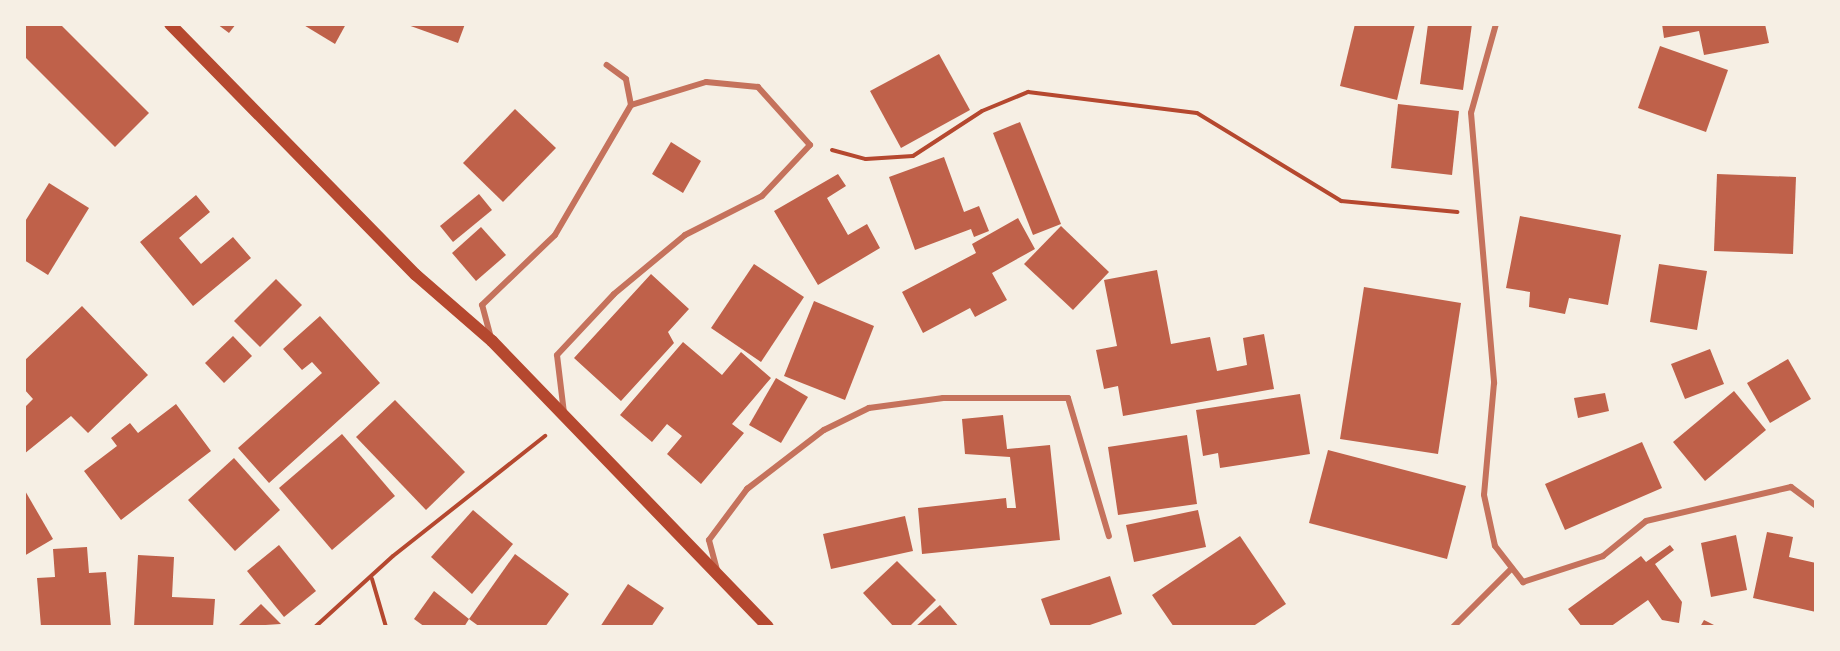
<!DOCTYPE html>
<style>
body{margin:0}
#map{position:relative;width:1840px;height:651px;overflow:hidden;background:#f6efe4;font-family:"Fira Sans",sans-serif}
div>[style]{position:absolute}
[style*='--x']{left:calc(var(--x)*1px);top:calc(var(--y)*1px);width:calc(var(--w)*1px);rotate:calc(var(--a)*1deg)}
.building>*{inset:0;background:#bf614a}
.path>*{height:4px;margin:-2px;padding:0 2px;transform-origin:2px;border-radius:2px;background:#b5482f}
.minor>*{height:6px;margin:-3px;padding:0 3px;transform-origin:3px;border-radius:3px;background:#c5725c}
.secondary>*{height:12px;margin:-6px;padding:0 6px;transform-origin:6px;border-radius:6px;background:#b5482f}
span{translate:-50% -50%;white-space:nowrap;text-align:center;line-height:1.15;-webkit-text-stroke:5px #f6efe4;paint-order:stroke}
.frame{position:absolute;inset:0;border:26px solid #f6efe4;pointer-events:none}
</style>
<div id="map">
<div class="building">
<i style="clip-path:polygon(24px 24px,60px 24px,149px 113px,115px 147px,24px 56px)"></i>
<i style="clip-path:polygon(217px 24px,236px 24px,229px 33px)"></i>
<i style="clip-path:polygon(302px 24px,346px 24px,335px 44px)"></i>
<i style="clip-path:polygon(405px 24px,465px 24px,458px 43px)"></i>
<i style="clip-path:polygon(1355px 24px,1415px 24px,1397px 100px,1340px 86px)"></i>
<i style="clip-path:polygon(1428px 24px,1472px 24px,1463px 90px,1420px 84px)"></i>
<i style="clip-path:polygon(1662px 24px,1765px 24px,1769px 43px,1704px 55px,1699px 31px,1664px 38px)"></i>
<i style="clip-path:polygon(1660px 46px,1728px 70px,1706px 132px,1638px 108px)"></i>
<i style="clip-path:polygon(939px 54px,970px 110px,901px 148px,870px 91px)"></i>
<i style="clip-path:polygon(1398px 104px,1459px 111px,1452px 175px,1391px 168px)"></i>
<i style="clip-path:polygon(515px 109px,556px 148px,503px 202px,463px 163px)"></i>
<i style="clip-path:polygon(1020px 122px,1061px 224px,1033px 235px,993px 133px)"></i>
<i style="clip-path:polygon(671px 142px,701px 161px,683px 193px,652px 174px)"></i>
<i style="clip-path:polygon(944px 157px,964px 212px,979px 206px,989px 231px,974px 237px,971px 229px,915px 250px,889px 177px)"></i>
<i style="clip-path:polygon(838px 174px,846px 186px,827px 198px,848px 235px,867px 224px,880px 248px,818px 285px,774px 211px)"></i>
<i style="clip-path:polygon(1717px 174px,1796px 177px,1793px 254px,1714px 251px)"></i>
<i style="clip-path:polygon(49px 183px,89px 208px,48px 275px,24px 260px,24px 223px)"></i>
<i style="clip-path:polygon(479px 194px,492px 210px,453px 242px,440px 226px)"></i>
<i style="clip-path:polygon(196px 195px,210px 212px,179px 238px,201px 264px,233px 237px,251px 258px,193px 306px,140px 242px)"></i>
<i style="clip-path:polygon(1520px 216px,1621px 235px,1608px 305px,1569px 298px,1565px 314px,1529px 307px,1530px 292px,1506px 288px)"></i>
<i style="clip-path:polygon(1018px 218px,1035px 249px,992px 273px,1007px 300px,975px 317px,970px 308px,923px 333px,902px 292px,976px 253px,972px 244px)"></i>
<i style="clip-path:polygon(1061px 226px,1109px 272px,1073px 310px,1024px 264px)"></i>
<i style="clip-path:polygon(481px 227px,506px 255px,476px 281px,452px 253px)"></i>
<i style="clip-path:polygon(754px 264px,804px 297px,761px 362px,711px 328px)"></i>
<i style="clip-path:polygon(1659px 264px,1707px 271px,1697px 330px,1650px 322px)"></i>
<i style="clip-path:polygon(1157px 270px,1171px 344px,1210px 337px,1217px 371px,1247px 365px,1243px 338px,1264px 334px,1274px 389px,1123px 416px,1118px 386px,1104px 389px,1096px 350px,1117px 346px,1104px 280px)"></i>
<i style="clip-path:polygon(651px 274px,689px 309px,668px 332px,674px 343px,621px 401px,574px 358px)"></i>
<i style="clip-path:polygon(276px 279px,302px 305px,260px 347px,234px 321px)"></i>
<i style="clip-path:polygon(1364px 287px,1461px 303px,1438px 454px,1340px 439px)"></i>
<i style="clip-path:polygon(814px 301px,874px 326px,845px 400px,784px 376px)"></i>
<i style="clip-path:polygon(82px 306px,148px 375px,88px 433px,71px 416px,24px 454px,24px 408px,33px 399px,24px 389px,24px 361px)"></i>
<i style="clip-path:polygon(320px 316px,380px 383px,269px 483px,238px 448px,322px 373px,312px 362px,302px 370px,283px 349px)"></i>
<i style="clip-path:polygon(233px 336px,252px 356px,224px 383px,205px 363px)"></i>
<i style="clip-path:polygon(683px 342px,722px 375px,741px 352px,771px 378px,732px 424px,744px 433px,701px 484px,667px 454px,682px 436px,667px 424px,652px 442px,620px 415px)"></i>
<i style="clip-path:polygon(1710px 349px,1724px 384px,1685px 399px,1671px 364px)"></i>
<i style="clip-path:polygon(1788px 359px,1811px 399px,1770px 423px,1747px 383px)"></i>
<i style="clip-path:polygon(776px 378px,808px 397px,781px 443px,749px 425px)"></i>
<i style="clip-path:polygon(1734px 391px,1766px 430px,1705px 481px,1673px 442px)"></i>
<i style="clip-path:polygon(1605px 393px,1609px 411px,1578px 418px,1574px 398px)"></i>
<i style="clip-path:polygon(1300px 394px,1310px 454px,1220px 468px,1218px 453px,1203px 456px,1196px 410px)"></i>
<i style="clip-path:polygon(395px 400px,465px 472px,426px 510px,356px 437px)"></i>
<i style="clip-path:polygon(176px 404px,211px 451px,121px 520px,84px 471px,117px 446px,111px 438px,130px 423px,138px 433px)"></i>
<i style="clip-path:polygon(1003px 415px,1007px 449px,1050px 445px,1060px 540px,922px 554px,918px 508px,1006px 498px,1007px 508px,1016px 508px,1010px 457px,965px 454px,962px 419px)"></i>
<i style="clip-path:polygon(342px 434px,395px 496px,332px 550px,279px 488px)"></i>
<i style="clip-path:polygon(1187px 435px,1197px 504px,1118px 515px,1108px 447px)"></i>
<i style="clip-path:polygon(1642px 442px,1662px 488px,1565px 530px,1545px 484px)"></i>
<i style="clip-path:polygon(1328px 450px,1466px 486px,1447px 559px,1309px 523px)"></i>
<i style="clip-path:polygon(234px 458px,280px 510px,235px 551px,188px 500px)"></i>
<i style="clip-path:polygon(24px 489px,53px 539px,24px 556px)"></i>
<i style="clip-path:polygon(473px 510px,513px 544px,472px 594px,431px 557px)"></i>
<i style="clip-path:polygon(1198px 510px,1206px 547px,1134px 562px,1126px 525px)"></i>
<i style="clip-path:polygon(905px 516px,913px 551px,831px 569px,823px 534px)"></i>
<i style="clip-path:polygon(1767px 532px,1793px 537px,1789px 557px,1816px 563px,1816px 612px,1753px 598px)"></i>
<i style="clip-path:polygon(1736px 535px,1747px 590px,1711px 597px,1701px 543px)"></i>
<i style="clip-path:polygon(1240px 536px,1286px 604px,1252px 627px,1174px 627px,1152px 595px)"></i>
<i style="clip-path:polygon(279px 545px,316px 591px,284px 617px,247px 571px)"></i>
<i style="clip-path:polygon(1670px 545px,1674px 550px,1655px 564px,1682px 602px,1679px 623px,1662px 620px,1648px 600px,1610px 627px,1582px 627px,1568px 609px,1641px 556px,1646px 562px)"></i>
<i style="clip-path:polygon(87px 547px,89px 573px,106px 572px,111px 627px,41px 627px,37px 578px,55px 577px,53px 549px)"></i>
<i style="clip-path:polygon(515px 554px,569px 594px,545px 627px,480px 627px,469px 619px)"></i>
<i style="clip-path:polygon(138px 555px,174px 557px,172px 597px,215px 599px,213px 627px,134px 627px)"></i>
<i style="clip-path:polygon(897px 561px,936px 600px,909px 627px,894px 627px,863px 593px)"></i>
<i style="clip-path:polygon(1110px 576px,1122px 614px,1084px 627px,1051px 627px,1041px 599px)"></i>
<i style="clip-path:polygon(628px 584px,664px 608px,651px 627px,600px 627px)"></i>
<i style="clip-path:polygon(434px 591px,469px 619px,464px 627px,425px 627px,414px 619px)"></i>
<i style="clip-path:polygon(261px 604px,281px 624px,237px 627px)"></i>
<i style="clip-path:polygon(940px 605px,959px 627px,915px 627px)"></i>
<i style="clip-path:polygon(1704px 620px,1718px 627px,1700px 627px)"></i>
</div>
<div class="path">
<i style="--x:832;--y:150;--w:35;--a:15"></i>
<i style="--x:866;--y:159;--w:47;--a:-3.7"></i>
<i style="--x:913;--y:156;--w:82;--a:-33.1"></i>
<i style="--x:982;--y:111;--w:50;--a:-22.4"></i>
<i style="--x:1028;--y:92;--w:170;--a:7.1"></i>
<i style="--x:1197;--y:113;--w:169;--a:31.4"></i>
<i style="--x:1341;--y:201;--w:117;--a:5.4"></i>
<i style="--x:372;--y:579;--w:50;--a:73.7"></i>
<i style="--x:315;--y:627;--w:105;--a:-42.3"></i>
<i style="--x:393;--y:556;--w:194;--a:-38.3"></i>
</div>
<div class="minor">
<i style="--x:1496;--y:24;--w:92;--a:105.7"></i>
<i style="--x:1471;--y:113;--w:271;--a:85.1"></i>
<i style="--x:1494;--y:383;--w:112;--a:95.1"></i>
<i style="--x:1484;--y:495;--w:52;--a:77.8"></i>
<i style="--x:1495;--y:546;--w:46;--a:52.1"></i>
<i style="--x:1523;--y:582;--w:84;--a:-18"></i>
<i style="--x:1603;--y:556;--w:55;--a:-39.1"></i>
<i style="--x:1646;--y:521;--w:149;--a:-13.2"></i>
<i style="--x:1791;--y:487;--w:31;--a:37"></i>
<i style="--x:491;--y:338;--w:34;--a:-105"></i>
<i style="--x:482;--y:305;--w:101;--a:-43.8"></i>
<i style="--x:555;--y:235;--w:151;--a:-59.7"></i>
<i style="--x:631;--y:105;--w:26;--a:-101"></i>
<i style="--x:626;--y:79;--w:24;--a:-144"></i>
<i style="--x:564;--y:413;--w:58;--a:-96.9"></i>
<i style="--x:557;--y:355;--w:83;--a:-46.9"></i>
<i style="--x:614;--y:294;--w:92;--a:-39.7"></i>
<i style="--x:685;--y:235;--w:86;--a:-26.9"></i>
<i style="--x:762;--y:196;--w:70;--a:-46.7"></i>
<i style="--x:810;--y:145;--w:78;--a:-131.9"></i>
<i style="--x:758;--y:87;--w:52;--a:-174.5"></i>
<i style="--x:706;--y:82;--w:78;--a:163"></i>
<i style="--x:717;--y:570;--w:31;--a:-105"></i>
<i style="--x:709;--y:540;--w:64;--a:-53.3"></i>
<i style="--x:747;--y:489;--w:97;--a:-37.5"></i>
<i style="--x:824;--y:430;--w:50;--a:-26.1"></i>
<i style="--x:869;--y:408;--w:75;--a:-7.7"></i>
<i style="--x:943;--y:398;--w:125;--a:0"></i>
<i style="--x:1068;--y:398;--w:144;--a:73.5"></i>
<i style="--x:1453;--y:627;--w:83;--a:-45"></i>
</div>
<div class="secondary">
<i style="--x:170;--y:24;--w:351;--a:45.6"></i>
<i style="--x:416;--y:275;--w:101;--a:41"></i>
<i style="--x:492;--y:341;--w:397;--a:46"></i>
</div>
<div class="frame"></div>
</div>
